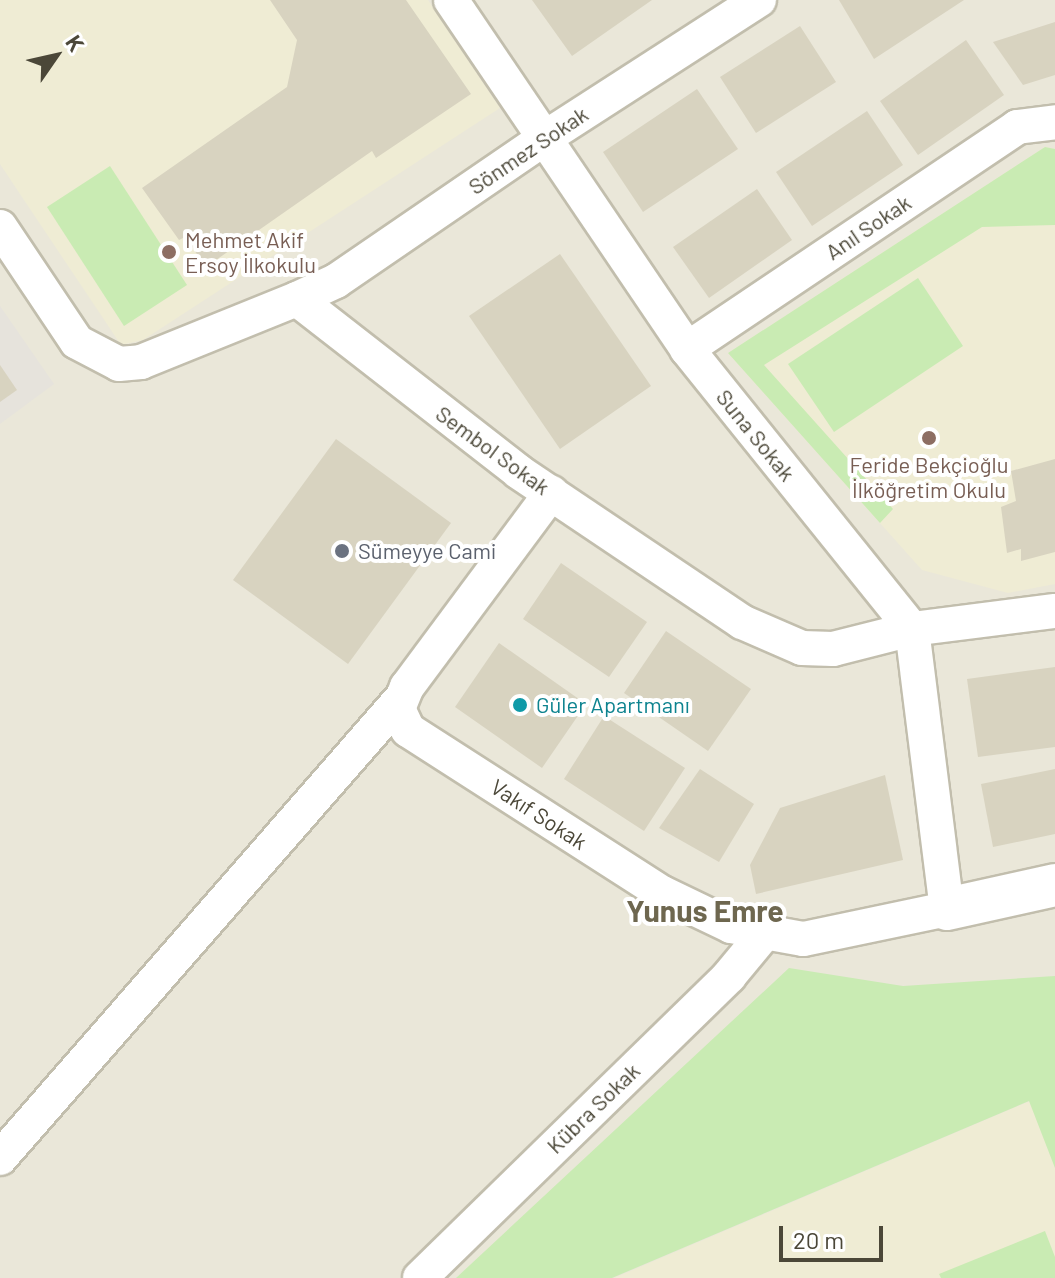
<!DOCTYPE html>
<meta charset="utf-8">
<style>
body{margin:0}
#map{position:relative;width:1055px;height:1278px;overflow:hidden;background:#f6f4eb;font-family:Barlow,sans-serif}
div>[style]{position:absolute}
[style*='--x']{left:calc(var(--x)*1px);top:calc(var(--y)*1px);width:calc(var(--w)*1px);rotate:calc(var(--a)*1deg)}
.residential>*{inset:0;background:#eae7d9}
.industrial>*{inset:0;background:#e6e3dc}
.education>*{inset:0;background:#efecd4}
.green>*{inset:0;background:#c9ebb3}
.building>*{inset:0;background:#d8d3c0}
.roads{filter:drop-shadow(2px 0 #c2bead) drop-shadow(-2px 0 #c2bead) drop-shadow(0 2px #c2bead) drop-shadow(0 -2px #c2bead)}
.minor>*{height:34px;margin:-17px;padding:0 17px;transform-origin:17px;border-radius:17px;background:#fff}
.tertiary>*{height:42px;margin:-21px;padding:0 21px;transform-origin:21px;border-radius:21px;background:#fff}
.dots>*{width:22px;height:22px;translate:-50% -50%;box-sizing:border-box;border:4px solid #fff;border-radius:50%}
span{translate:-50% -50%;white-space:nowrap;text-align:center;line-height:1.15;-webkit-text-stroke:8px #fff;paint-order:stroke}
.street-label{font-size:22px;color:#4b4738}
.education-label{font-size:22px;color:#785e54}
.left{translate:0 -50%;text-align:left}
.worship-label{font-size:22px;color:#5b616d}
.culture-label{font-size:22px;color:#0d838f}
.district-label{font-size:30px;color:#6e674f;font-weight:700}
.north{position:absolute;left:16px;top:16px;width:80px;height:80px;-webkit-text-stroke:6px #fff;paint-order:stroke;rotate:56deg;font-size:22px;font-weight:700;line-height:32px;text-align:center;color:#4b4738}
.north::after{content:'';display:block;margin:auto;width:28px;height:36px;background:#4b4738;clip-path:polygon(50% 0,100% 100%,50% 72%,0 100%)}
.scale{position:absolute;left:779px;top:1226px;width:104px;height:36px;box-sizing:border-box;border:4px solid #4b4738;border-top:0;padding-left:10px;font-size:24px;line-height:28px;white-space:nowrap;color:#4b4738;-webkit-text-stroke:6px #fff;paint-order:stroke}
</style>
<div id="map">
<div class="residential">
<i style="clip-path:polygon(0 0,1055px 0,1055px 1278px,0 1278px)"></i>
</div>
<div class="industrial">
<i style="clip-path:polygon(0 306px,54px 384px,0 424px)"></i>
</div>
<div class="education">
<i style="clip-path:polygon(0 0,428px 0,500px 108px,143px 340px,121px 345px,0 164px)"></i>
<i style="clip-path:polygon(1045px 147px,1055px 149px,1055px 584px,1008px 593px,922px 570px,728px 353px)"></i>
<i style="clip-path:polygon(1030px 1101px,1055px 1168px,1055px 1278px,614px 1278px)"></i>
</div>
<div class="green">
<i style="clip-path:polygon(1045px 147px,1055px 149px,1055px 225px,982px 227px,764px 365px,893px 509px,880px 523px,728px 353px)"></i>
<i style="clip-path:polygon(110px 166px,187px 285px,124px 326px,47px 207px)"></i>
<i style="clip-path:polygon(918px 278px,963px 346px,834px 432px,788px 364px)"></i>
<i style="clip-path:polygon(789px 968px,903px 986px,1055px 976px,1055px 1168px,1029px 1101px,612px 1278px,456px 1278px)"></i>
<i style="clip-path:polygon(1045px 1231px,1055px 1257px,1055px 1278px,941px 1278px,939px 1274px)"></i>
</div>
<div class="building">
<i style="clip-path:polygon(270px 0,406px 0,471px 94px,376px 158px,372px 151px,206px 267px,185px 237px,179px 240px,142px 188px,287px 87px,297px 40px)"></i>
<i style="clip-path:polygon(532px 0,652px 0,572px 56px)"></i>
<i style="clip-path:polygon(839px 0,964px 0,874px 59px)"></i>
<i style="clip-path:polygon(1055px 22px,1055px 75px,1023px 85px,993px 42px)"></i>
<i style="clip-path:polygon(800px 26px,836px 82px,756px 133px,720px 77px)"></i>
<i style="clip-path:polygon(966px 40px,1004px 95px,918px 155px,880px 101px)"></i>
<i style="clip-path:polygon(697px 89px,738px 149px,643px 212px,603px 152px)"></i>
<i style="clip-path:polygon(867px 111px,903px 165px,812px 226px,776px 172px)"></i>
<i style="clip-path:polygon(757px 189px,792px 240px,709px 298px,673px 247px)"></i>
<i style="clip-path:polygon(560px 254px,651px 386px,560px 449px,469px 316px)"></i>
<i style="clip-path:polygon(0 365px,17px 390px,0 402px)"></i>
<i style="clip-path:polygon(336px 439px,451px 523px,348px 664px,233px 580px)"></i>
<i style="clip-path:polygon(1055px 459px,1055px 552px,1021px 561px,1021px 549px,1007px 553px,1001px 507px,1016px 501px,1011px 471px)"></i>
<i style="clip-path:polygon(561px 563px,647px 622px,609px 677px,523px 619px)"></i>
<i style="clip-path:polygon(666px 631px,751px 689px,708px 751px,624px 693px)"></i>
<i style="clip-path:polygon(499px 643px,586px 704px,542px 768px,455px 707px)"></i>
<i style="clip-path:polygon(1055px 667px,1055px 747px,978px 757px,967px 679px)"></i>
<i style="clip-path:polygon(604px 716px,685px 768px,644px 831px,564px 779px)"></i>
<i style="clip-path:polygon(700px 769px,754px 804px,719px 862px,659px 828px)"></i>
<i style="clip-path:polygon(1055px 769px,1055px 834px,993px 847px,981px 784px)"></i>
<i style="clip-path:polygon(885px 775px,903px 860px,756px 894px,750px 865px,780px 808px)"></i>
</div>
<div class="roads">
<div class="minor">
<i style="--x:451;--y:0;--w:421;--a:55.9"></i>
<i style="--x:687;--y:349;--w:359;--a:51.2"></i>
<i style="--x:912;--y:629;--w:282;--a:82.9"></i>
<i style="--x:947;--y:909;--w:147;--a:168.2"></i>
<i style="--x:803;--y:939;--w:73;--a:-169.8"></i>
<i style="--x:731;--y:926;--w:76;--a:-154.4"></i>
<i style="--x:662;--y:893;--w:302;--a:-147.3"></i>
<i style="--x:408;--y:730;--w:23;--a:-115"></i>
<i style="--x:398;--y:709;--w:24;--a:-68"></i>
<i style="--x:407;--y:687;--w:242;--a:-53.4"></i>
<i style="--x:0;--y:227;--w:138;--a:56.2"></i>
<i style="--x:77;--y:342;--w:47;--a:27.6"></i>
<i style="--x:119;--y:364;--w:22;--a:-5"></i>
<i style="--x:141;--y:362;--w:168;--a:-22"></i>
<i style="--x:297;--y:299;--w:281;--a:37.9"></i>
<i style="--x:519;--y:472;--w:269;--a:33.9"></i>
<i style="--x:742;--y:622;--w:65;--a:23.4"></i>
<i style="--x:802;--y:648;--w:31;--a:2"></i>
<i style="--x:833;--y:649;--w:81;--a:-14.2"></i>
<i style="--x:912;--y:629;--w:144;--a:-7.2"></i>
<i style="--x:297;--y:299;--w:43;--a:-24.8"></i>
<i style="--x:336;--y:281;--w:251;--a:-34.4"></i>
<i style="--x:543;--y:139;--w:257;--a:-32.8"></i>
<i style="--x:687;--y:349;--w:398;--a:-33.9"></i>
<i style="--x:1017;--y:127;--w:38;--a:-7"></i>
<i style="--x:0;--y:1158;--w:609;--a:-48.86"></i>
<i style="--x:420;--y:1278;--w:432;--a:-44.3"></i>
<i style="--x:729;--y:976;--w:53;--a:-50.3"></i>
</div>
<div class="tertiary">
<i style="--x:947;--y:909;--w:111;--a:-12.5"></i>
</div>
</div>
<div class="dots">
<i style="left:169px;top:252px;background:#8d6e63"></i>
<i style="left:929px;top:438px;background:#8d6e63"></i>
<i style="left:342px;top:551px;background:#6b7280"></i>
<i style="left:520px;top:705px;background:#0f9aa8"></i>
</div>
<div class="street-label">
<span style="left:528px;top:150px;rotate:-34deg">Sönmez Sokak</span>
<span style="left:868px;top:227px;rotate:-34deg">Anıl Sokak</span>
<span style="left:756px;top:435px;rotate:51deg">Suna Sokak</span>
<span style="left:493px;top:450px;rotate:36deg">Sembol Sokak</span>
<span style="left:539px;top:814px;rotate:33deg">Vakıf Sokak</span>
<span style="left:593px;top:1108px;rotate:-44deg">Kübra Sokak</span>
</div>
<div class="education-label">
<span class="left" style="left:185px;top:252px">Mehmet Akif<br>Ersoy İlkokulu</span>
<span style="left:929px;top:477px">Feride Bekçioğlu<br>İlköğretim Okulu</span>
</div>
<div class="worship-label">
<span class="left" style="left:358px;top:551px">Sümeyye Cami</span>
</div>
<div class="culture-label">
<span class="left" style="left:536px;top:705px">Güler Apartmanı</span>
</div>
<div class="district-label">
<span style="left:705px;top:910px">Yunus Emre</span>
</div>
<div class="north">K</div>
<div class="scale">20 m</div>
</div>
